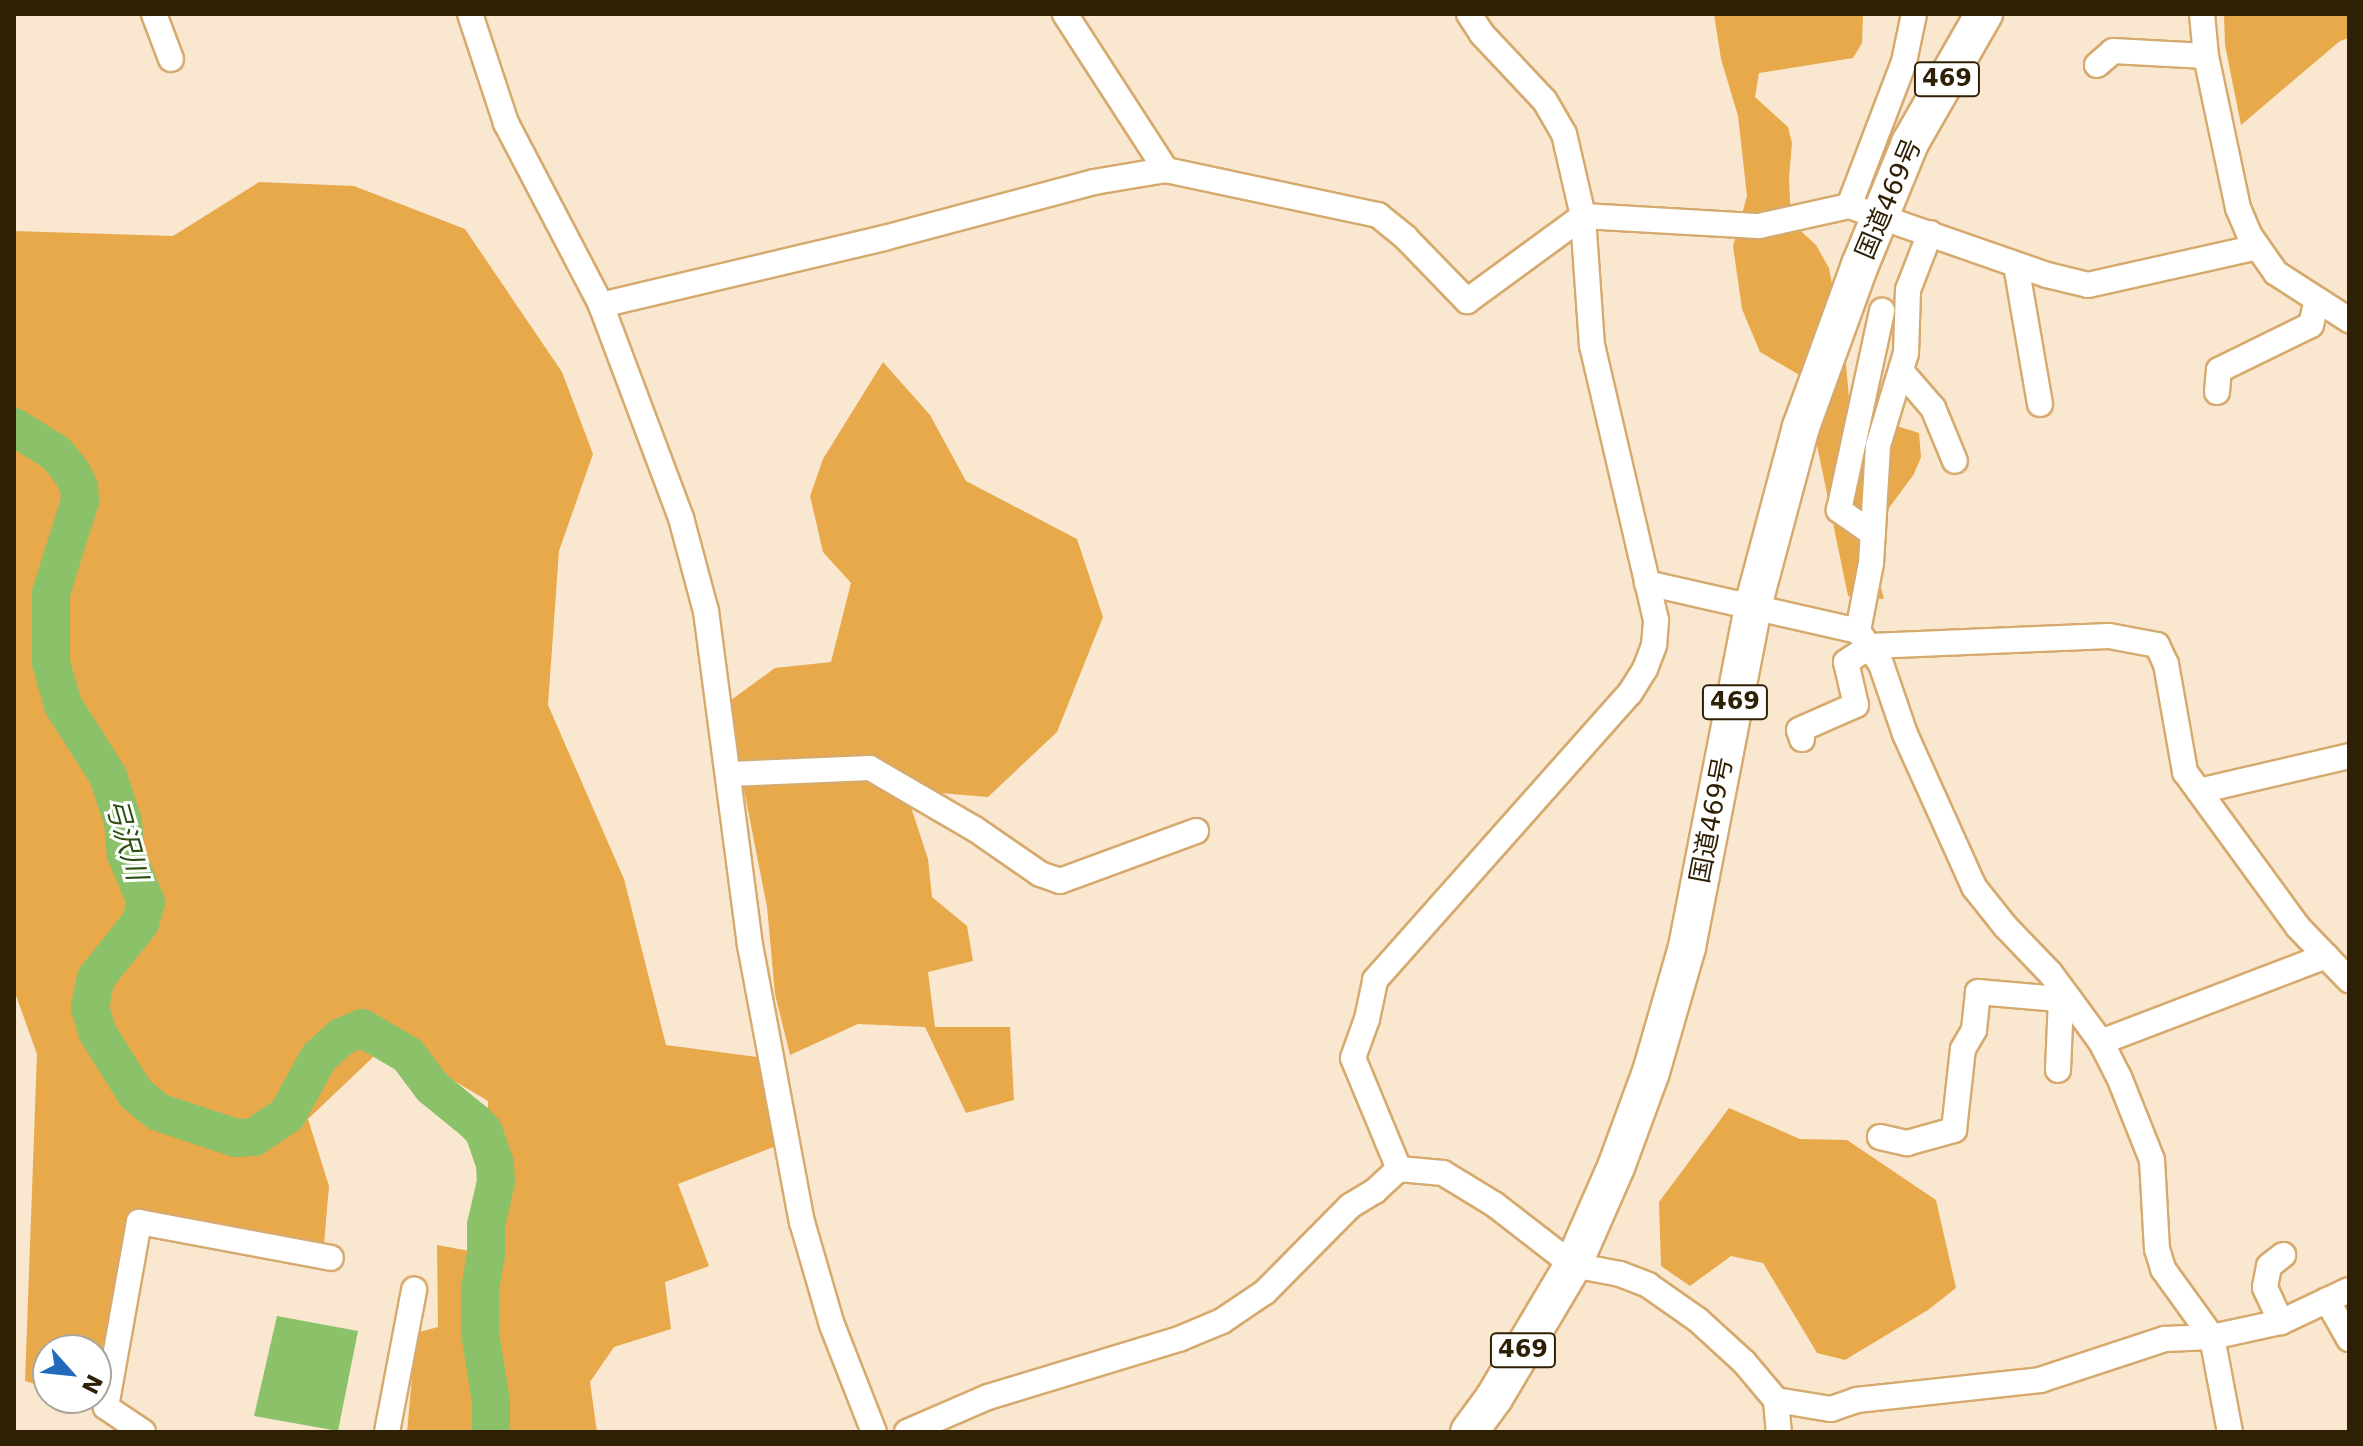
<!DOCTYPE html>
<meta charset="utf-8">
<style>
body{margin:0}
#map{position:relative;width:2363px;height:1446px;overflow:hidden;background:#fae7d0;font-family:"DejaVu Sans","Noto Sans JP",sans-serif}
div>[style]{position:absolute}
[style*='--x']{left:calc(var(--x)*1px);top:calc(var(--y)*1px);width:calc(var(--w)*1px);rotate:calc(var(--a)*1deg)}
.forest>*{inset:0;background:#e8a94b}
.water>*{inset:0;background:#8bc169}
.river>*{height:38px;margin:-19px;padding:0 19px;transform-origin:19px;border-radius:19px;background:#8bc169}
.roads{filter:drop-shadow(2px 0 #d6aa6e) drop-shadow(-2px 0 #d6aa6e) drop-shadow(0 2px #d6aa6e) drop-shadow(0 -2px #d6aa6e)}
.minor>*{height:24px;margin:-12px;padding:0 12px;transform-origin:12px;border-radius:12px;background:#fff}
.highway>*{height:36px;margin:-18px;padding:0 18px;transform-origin:18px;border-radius:18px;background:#fff}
span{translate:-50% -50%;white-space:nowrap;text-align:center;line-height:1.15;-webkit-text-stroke:6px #fff;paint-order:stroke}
.shield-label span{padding:2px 6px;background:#fff;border:2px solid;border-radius:6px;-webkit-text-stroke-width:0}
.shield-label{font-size:24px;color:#2f1f05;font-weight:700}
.street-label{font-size:26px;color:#2f1f05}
.water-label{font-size:28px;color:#2d4f12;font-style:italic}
.frame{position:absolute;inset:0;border:16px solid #2f1f05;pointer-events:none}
.north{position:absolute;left:32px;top:1334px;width:80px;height:80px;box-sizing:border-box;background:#fff;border:2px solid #aca59b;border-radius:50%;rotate:117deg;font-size:22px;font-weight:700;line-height:32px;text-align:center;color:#2f1f05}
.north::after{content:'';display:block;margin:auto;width:28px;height:36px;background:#226aba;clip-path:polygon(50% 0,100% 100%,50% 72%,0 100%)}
</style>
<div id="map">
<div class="forest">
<i style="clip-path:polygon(1714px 14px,1863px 14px,1862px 43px,1853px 58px,1759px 73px,1755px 97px,1788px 127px,1792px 143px,1789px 178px,1791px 222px,1816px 245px,1829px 268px,1845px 352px,1849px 399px,1865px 416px,1919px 433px,1921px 457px,1914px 474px,1886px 512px,1871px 552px,1884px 599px,1848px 596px,1803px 377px,1760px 352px,1742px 309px,1733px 246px,1747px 196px,1738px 116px,1721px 59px)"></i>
<i style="clip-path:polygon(2224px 14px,2349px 14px,2349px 38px,2340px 41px,2241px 125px,2225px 45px)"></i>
<i style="clip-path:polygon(259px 182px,354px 186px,465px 229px,562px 372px,593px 454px,559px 551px,548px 705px,624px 879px,666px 1045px,757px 1057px,776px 1146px,678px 1184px,709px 1266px,665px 1282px,671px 1329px,614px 1347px,590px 1382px,597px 1432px,407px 1432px,416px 1333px,438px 1327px,437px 1245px,486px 1254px,488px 1101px,389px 1042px,308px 1119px,329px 1186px,324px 1244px,140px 1217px,106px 1407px,78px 1398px,96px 1398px,96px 1350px,48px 1350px,48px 1388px,25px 1381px,37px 1054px,14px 990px,14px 231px,173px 236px)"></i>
<i style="clip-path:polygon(883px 362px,930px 415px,966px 481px,1077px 539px,1103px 617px,1057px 732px,988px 797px,928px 792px,911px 807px,928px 859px,932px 897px,967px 926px,973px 961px,928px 972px,935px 1027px,1010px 1027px,1014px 1100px,966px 1113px,925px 1027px,858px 1024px,790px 1055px,775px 994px,767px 907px,727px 703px,775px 668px,831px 662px,851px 583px,823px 552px,810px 496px,823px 459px)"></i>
<i style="clip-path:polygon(1729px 1108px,1800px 1139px,1847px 1140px,1936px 1200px,1956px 1288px,1928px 1310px,1845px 1360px,1817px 1353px,1763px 1263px,1731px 1256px,1690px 1286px,1661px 1266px,1659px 1202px)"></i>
</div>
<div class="water">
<i style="clip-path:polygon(277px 1316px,358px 1331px,338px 1431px,254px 1416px)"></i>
</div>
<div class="river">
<i style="--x:14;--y:427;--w:49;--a:31.8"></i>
<i style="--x:56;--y:453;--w:26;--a:51"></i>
<i style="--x:72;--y:473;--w:16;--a:63"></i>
<i style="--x:79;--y:487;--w:14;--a:86"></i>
<i style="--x:80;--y:501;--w:96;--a:107.5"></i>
<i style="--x:51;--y:593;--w:70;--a:90"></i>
<i style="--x:51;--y:663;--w:44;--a:74.1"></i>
<i style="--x:63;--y:705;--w:84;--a:57.6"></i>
<i style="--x:108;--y:776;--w:48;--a:71.9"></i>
<i style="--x:123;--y:822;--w:32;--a:85"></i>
<i style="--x:126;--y:854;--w:52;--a:67.4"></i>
<i style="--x:146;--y:902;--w:22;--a:106"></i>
<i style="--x:140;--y:923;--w:70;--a:128.7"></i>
<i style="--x:96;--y:978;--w:30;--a:102"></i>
<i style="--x:90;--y:1007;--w:26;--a:74"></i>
<i style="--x:97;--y:1032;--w:73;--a:57.8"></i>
<i style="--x:136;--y:1094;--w:28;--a:39"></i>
<i style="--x:158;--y:1112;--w:82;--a:18.4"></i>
<i style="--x:236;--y:1138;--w:18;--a:-3"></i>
<i style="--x:254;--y:1137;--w:40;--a:-34"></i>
<i style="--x:287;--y:1115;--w:66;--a:-61.1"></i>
<i style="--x:319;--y:1057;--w:30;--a:-42"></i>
<i style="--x:341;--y:1037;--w:23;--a:-23"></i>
<i style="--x:362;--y:1028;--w:53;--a:30.4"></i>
<i style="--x:408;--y:1055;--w:40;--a:53"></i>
<i style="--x:432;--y:1087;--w:57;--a:39.3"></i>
<i style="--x:476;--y:1123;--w:12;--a:48"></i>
<i style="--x:484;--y:1132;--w:34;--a:71"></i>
<i style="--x:495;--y:1164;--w:18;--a:87"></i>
<i style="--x:496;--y:1182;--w:44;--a:103.1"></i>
<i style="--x:486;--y:1225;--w:30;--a:90"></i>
<i style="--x:486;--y:1255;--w:35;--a:100"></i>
<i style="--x:480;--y:1289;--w:44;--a:90"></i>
<i style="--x:480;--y:1333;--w:69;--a:80.8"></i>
<i style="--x:491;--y:1401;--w:31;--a:90"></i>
</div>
<div class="roads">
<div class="minor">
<i style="--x:154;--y:14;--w:48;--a:69.3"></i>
<i style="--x:470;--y:14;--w:115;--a:71.7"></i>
<i style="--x:506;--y:123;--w:205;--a:62.4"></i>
<i style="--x:601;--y:305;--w:228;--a:69.4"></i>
<i style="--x:681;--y:518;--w:96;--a:75"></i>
<i style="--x:706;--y:611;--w:337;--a:82.5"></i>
<i style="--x:750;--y:945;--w:282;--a:79.4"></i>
<i style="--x:802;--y:1222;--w:107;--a:73.8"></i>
<i style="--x:832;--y:1325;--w:115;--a:68.6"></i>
<i style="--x:1065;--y:14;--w:186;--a:57.1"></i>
<i style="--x:2202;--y:14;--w:42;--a:84.6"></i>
<i style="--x:2206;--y:56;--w:155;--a:78.1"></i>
<i style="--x:2238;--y:208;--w:30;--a:67"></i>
<i style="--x:2250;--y:236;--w:45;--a:54.9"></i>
<i style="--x:2276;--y:273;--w:87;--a:32.8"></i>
<i style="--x:2097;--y:65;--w:21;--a:-41"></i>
<i style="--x:2113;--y:51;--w:93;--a:3.1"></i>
<i style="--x:1849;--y:206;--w:154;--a:-69.1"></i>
<i style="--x:1904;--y:62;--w:49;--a:-78.2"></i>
<i style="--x:1930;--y:233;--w:61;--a:111.1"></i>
<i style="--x:1908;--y:290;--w:63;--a:91.8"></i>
<i style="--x:1906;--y:353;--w:97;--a:106.8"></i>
<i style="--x:1878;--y:446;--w:117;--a:93.4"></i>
<i style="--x:1871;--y:563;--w:69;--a:100.8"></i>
<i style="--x:1858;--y:631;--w:40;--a:55.1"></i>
<i style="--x:1881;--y:664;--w:74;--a:71.1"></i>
<i style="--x:1905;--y:734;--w:168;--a:65.7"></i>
<i style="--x:1974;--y:887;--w:50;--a:51.5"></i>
<i style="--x:2005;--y:926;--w:66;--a:46.2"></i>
<i style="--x:2051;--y:974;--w:84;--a:53.7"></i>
<i style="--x:2101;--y:1042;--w:39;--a:63"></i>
<i style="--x:2119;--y:1077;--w:89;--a:68.3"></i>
<i style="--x:2152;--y:1160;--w:89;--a:86.8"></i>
<i style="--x:2157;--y:1249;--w:21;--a:73"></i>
<i style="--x:2163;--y:1269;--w:84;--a:54.2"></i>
<i style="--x:2212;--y:1337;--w:97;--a:79.3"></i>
<i style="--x:2016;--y:265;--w:141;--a:80.2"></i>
<i style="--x:601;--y:305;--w:291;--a:-13.3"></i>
<i style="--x:884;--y:238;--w:217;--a:-14.9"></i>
<i style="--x:1094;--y:182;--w:73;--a:-9.5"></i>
<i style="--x:1166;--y:170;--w:217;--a:12"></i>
<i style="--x:1378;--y:215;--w:36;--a:39"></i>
<i style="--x:1406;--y:238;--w:88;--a:45.9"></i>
<i style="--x:1467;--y:301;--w:144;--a:-36.2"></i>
<i style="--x:1583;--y:216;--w:176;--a:3.3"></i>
<i style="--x:1759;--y:226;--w:92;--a:-12.5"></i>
<i style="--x:1849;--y:206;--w:210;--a:19.2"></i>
<i style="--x:2047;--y:275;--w:42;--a:13.7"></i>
<i style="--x:2088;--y:285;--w:174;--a:-12.6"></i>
<i style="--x:1901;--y:371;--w:49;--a:49.1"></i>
<i style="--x:1933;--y:408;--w:57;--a:67.5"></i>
<i style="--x:2217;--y:392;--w:22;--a:-85"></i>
<i style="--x:2219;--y:370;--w:102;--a:-26.1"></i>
<i style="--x:2311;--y:325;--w:26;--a:-77"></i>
<i style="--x:1873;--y:534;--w:42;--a:-144.8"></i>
<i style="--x:1839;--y:510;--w:204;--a:-77.8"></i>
<i style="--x:1647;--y:583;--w:216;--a:12.8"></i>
<i style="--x:1802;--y:739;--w:9;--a:-108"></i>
<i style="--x:1799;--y:730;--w:62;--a:-23.7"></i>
<i style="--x:1856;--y:705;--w:44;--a:-103.1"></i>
<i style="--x:1846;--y:662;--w:30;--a:-33"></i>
<i style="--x:1871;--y:646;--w:238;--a:-2.4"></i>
<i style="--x:2109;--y:636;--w:49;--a:10.6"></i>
<i style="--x:2157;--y:645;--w:21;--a:65"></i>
<i style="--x:2166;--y:664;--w:110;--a:80"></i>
<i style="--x:2185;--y:772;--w:192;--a:53.9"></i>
<i style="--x:2298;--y:927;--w:74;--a:46.1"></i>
<i style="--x:730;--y:774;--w:140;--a:-2.5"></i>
<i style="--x:870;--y:768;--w:121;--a:30.2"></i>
<i style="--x:975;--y:829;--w:79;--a:34.7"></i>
<i style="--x:1040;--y:874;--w:21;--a:19"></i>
<i style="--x:1060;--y:881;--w:145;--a:-20.2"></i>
<i style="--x:2199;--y:791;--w:154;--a:-13.1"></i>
<i style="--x:2101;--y:1042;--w:241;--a:-20.9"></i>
<i style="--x:2058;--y:1070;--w:71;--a:-87.6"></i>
<i style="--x:1880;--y:1137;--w:28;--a:13"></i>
<i style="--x:1907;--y:1143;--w:49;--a:-15.5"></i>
<i style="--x:1954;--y:1130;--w:81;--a:-83.7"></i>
<i style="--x:1963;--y:1049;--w:22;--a:-60"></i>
<i style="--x:1974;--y:1030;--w:38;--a:-84"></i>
<i style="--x:1978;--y:992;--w:92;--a:5"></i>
<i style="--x:1399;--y:1169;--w:120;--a:-112.5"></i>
<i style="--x:1353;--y:1058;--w:41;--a:-70.3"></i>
<i style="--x:1367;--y:1019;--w:40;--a:-78"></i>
<i style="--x:1375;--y:980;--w:384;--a:-48.4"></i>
<i style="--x:1630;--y:693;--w:28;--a:-58"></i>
<i style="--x:1645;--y:669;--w:26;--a:-69"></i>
<i style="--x:1654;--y:645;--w:25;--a:-85"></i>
<i style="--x:1656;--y:620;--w:281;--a:-103.1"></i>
<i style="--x:1592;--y:346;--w:130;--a:-94"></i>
<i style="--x:1583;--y:216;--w:84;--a:-103"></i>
<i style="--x:1564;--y:134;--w:39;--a:-120"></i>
<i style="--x:1544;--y:100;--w:91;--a:-133.2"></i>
<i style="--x:1482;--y:34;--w:24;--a:-123"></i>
<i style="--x:2327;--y:1300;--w:45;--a:60.6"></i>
<i style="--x:2281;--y:1322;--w:38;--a:-115"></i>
<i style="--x:2265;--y:1287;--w:21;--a:-79"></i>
<i style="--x:2269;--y:1266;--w:18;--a:-38"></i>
<i style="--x:1776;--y:1400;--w:56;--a:9.3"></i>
<i style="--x:1831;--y:1409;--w:28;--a:-19"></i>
<i style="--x:1857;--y:1400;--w:184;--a:-6.2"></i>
<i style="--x:2040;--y:1380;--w:132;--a:-18.2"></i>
<i style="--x:2165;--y:1339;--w:47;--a:-2.4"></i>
<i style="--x:2212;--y:1337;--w:71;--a:-12.3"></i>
<i style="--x:2281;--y:1322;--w:75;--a:-25.2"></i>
<i style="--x:143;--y:1432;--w:45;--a:-146"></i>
<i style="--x:106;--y:1407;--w:188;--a:-79.9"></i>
<i style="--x:139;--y:1222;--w:195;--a:10.6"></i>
<i style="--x:387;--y:1432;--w:145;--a:-79.2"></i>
<i style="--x:907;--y:1432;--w:88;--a:-23.4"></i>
<i style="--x:988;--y:1397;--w:200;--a:-16.9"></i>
<i style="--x:1179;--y:1339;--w:47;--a:-22.7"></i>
<i style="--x:1222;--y:1321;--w:52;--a:-34"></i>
<i style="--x:1265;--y:1292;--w:121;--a:-45.3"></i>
<i style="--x:1350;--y:1206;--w:29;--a:-31"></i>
<i style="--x:1375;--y:1191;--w:33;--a:-43"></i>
<i style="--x:1399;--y:1169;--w:44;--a:5.2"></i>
<i style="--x:1443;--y:1173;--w:60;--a:31.3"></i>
<i style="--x:1494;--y:1204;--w:100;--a:37.7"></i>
<i style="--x:1573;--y:1265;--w:48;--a:10.8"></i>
<i style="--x:1620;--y:1274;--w:30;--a:21"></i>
<i style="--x:1648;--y:1285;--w:61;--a:35"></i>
<i style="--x:1698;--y:1320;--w:62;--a:42.4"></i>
<i style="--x:1744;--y:1362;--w:50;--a:49.9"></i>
<i style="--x:1776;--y:1400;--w:32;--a:85"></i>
</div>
<div class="highway">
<i style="--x:1469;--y:1432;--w:42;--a:-53.7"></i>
<i style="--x:1494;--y:1398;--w:155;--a:-59.3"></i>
<i style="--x:1573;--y:1265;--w:107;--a:-66.3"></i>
<i style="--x:1616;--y:1167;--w:101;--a:-69.8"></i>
<i style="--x:1651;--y:1072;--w:130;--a:-73.9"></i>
<i style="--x:1687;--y:947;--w:347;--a:-79"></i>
<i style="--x:1753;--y:606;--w:185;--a:-75"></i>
<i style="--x:1801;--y:427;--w:172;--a:-70"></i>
<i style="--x:1860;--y:265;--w:132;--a:-67.7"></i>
<i style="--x:1910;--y:143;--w:149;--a:-60.2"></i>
</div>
</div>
<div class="shield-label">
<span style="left:1947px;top:79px">469</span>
<span style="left:1735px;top:702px">469</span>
<span style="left:1523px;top:1350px">469</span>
</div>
<div class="street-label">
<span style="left:1889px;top:199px;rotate:-67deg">国道469号</span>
<span style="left:1712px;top:820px;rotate:-79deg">国道469号</span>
</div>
<div class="water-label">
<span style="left:126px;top:839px;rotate:74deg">弓沢川</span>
</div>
<div class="frame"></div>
<div class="north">N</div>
</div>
